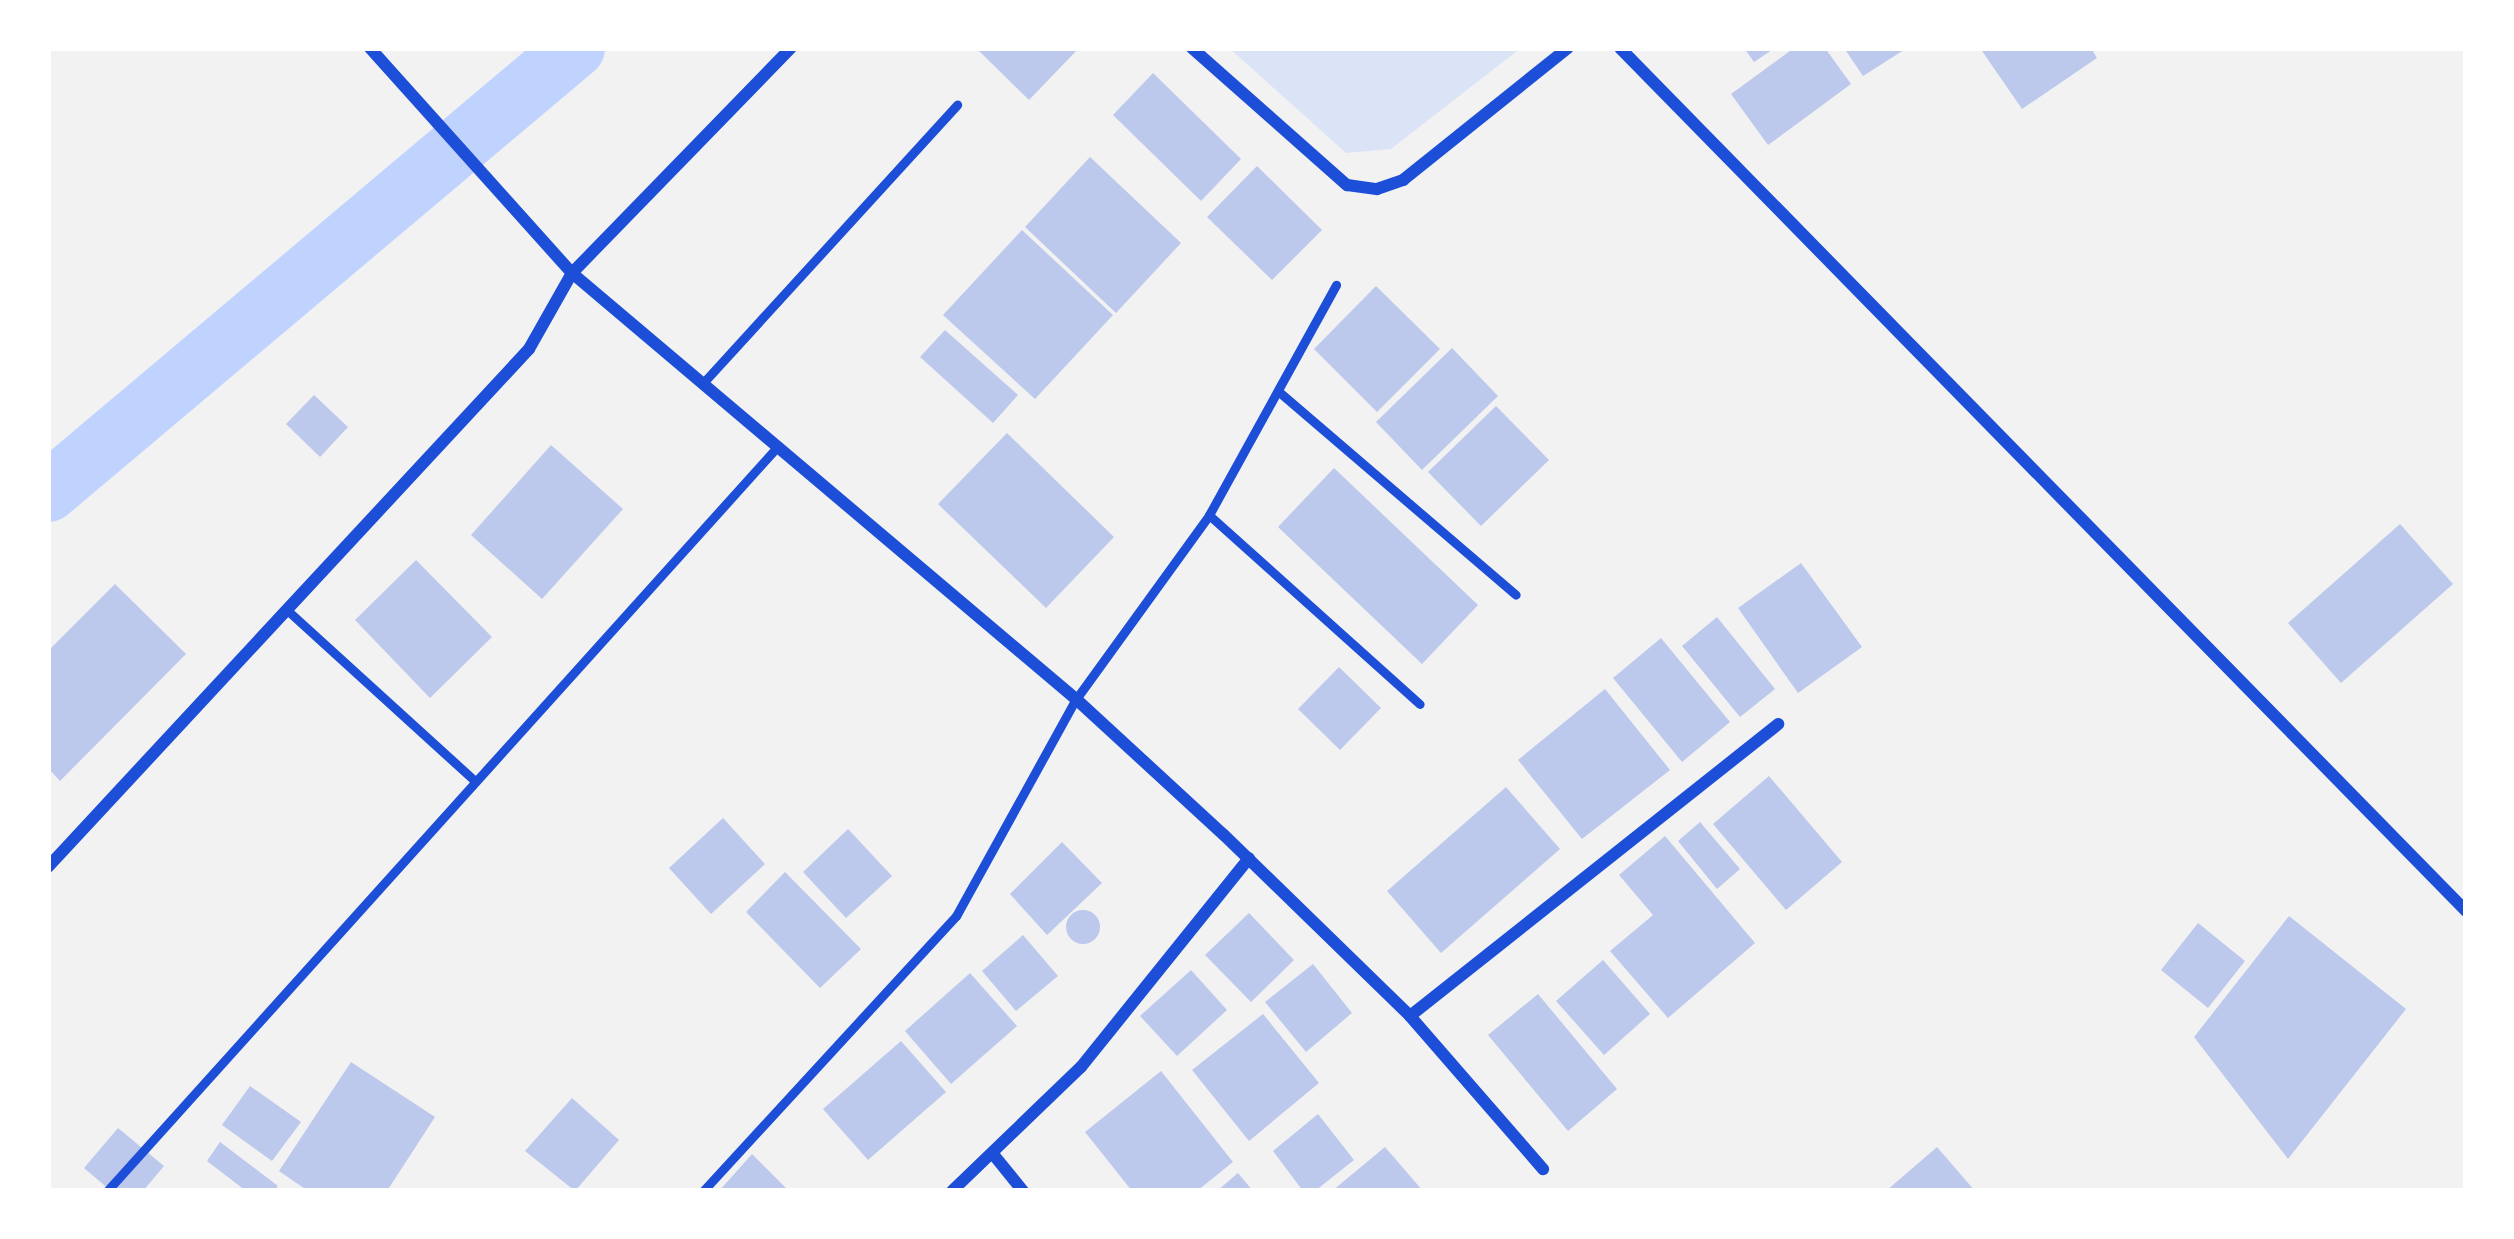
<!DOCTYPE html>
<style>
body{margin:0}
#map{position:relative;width:2514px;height:1239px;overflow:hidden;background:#f2f2f2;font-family:"Asap Condensed",sans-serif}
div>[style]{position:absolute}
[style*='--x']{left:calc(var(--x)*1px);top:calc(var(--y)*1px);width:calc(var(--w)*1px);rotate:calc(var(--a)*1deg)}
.green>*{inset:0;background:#dbe4f7}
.canal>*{height:60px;margin:-30px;padding:0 30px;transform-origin:30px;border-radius:30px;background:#bfd3fe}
.building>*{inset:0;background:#bdc9ec}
.round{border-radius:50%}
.service>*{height:9px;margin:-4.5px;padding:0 4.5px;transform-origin:4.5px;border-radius:4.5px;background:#1d4ed8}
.minor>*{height:12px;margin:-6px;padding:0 6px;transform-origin:6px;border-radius:6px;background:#1d4ed8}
span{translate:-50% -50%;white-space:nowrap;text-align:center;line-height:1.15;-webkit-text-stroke:10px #fff;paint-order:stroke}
.frame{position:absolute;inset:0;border:51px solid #fff;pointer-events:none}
</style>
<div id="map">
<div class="green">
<i style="clip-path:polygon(1229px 48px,1521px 48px,1391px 149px,1346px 153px)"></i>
</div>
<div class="canal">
<i style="--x:48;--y:492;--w:689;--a:-40.11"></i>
</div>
<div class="building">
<i style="clip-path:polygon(976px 48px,1079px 48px,1029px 100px)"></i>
<i style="clip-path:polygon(1744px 48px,1775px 48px,1754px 62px)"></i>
<i style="clip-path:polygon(1794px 48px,1825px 48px,1851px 84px,1768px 145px,1731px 94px)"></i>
<i style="clip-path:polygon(1844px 48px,1907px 48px,1863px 76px)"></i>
<i style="clip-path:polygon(1980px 48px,2091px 48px,2097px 58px,2022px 109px)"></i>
<i style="clip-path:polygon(1153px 73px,1241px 159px,1201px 201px,1113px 115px)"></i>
<i style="clip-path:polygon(1090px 157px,1181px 243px,1116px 313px,1025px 227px)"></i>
<i style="clip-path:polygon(1257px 166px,1322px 230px,1272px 280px,1207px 217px)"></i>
<i style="clip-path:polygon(1022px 230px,1113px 315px,1035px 399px,943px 315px)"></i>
<i style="clip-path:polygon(1376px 286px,1440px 349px,1377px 412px,1314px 349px)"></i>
<i style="clip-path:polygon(945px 330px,1018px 395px,993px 423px,920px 357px)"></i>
<i style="clip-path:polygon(1452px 348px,1498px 396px,1422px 470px,1376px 422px)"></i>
<i style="clip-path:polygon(314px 395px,348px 427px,320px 457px,286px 424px)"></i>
<i style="clip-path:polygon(1496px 406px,1549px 460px,1481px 526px,1428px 472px)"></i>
<i style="clip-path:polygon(1007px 433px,1114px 537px,1046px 608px,938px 504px)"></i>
<i style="clip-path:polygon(551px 445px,623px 509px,542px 599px,471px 535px)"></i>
<i style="clip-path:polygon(1334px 468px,1478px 605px,1422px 664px,1278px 527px)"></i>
<i style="clip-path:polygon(2400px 524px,2453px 584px,2341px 683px,2288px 623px)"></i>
<i style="clip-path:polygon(416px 560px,492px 637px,430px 698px,355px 620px)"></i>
<i style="clip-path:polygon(1801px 563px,1862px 647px,1798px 693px,1738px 608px)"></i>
<i style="clip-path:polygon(115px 584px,186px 654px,60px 781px,48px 768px,48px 651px)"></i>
<i style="clip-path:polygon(1717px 617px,1775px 689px,1740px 717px,1682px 646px)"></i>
<i style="clip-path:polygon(1661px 638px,1730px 722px,1682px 762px,1613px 678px)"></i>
<i style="clip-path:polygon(1339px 667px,1381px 708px,1340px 750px,1298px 709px)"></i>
<i style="clip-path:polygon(1605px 689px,1670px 770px,1582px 839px,1518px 760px)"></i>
<i style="clip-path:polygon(1769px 776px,1842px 862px,1786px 910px,1713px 824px)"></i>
<i style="clip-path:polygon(1506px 787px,1560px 849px,1441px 953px,1387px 891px)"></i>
<i style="clip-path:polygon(723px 818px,765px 864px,711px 914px,669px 868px)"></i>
<i style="clip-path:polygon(1700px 822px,1740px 869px,1717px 889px,1678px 841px)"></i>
<i style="clip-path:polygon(848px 829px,892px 876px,846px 918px,803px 872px)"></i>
<i style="clip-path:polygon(1665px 836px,1755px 943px,1668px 1018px,1610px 951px,1653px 915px,1619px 875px)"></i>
<i style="clip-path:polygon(1062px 842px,1102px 883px,1047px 935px,1010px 894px)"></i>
<i style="clip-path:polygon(785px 872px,861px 949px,820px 988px,746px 912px)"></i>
<i class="round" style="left:1066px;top:910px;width:34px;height:34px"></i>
<i style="clip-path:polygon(1249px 913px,1294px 960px,1251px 1002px,1205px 955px)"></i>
<i style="clip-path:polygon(2289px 916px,2406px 1009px,2288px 1159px,2194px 1037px)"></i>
<i style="clip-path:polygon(2198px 923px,2245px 961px,2208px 1008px,2161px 970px)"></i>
<i style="clip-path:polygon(1023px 935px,1058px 976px,1016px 1011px,982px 971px)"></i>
<i style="clip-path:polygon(1603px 960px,1650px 1014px,1604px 1055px,1556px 1001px)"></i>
<i style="clip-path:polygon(1313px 964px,1352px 1013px,1306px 1052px,1265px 1002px)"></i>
<i style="clip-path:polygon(1191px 970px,1227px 1010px,1177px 1056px,1140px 1016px)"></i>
<i style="clip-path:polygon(970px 973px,1017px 1026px,951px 1084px,905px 1031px)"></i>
<i style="clip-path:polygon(1538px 994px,1617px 1089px,1568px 1131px,1488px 1035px)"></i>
<i style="clip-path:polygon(1263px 1014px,1319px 1083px,1249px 1141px,1192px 1070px)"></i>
<i style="clip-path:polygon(901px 1041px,946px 1092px,868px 1160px,823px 1109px)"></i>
<i style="clip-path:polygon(351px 1062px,435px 1117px,387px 1191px,308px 1191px,279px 1171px)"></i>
<i style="clip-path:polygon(1161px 1071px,1233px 1162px,1197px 1191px,1132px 1191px,1085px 1132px)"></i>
<i style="clip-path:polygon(250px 1086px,301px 1122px,272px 1161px,222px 1125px)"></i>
<i style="clip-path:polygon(572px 1098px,619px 1140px,575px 1191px,525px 1151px)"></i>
<i style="clip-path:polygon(1318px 1114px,1354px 1160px,1315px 1191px,1303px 1191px,1273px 1151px)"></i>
<i style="clip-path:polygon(118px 1128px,164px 1166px,143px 1191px,111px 1191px,84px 1168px)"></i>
<i style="clip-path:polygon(220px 1142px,278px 1186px,274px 1191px,246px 1191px,207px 1161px)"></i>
<i style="clip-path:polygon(1385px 1147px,1423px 1191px,1332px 1191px)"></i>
<i style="clip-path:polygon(1937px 1147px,1975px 1191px,1886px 1191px)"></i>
<i style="clip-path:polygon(752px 1154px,789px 1191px,719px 1191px)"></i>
<i style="clip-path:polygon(1238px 1173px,1253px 1191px,1217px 1191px)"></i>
</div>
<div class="service">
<i style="--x:703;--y:383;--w:377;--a:-47.6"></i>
<i style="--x:1278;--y:391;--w:313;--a:40.6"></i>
<i style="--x:1209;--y:515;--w:283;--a:41.9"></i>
<i style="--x:287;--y:610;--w:253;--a:42.3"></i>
<i style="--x:107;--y:1191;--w:1003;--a:-47.99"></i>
<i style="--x:703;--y:1191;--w:374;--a:-47.4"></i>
<i style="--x:956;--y:916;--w:248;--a:-61.1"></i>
<i style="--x:1076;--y:699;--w:227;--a:-54.1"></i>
<i style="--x:1209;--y:515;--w:263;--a:-61.1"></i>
</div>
<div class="minor">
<i style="--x:370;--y:48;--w:302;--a:48.1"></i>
<i style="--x:572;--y:273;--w:660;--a:40.21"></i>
<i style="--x:1076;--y:699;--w:201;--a:42.6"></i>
<i style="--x:1224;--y:835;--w:260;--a:44.2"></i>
<i style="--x:1410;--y:1016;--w:203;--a:49"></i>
<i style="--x:1192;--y:48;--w:207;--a:41.5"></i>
<i style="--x:1347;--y:185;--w:30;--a:8"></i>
<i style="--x:1377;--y:189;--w:28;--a:-19"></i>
<i style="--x:1403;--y:180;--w:211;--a:-38.7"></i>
<i style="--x:1620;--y:48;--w:1209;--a:45.57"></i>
<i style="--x:48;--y:867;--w:707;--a:-47.12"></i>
<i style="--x:529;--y:349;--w:87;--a:-60.5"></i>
<i style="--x:572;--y:273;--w:314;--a:-45.8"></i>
<i style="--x:1410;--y:1016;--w:470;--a:-38.4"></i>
<i style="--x:993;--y:1154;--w:48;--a:51"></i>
<i style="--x:952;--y:1191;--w:179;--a:-43.9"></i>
<i style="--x:1081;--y:1067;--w:268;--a:-51.2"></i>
</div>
<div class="frame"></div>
</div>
